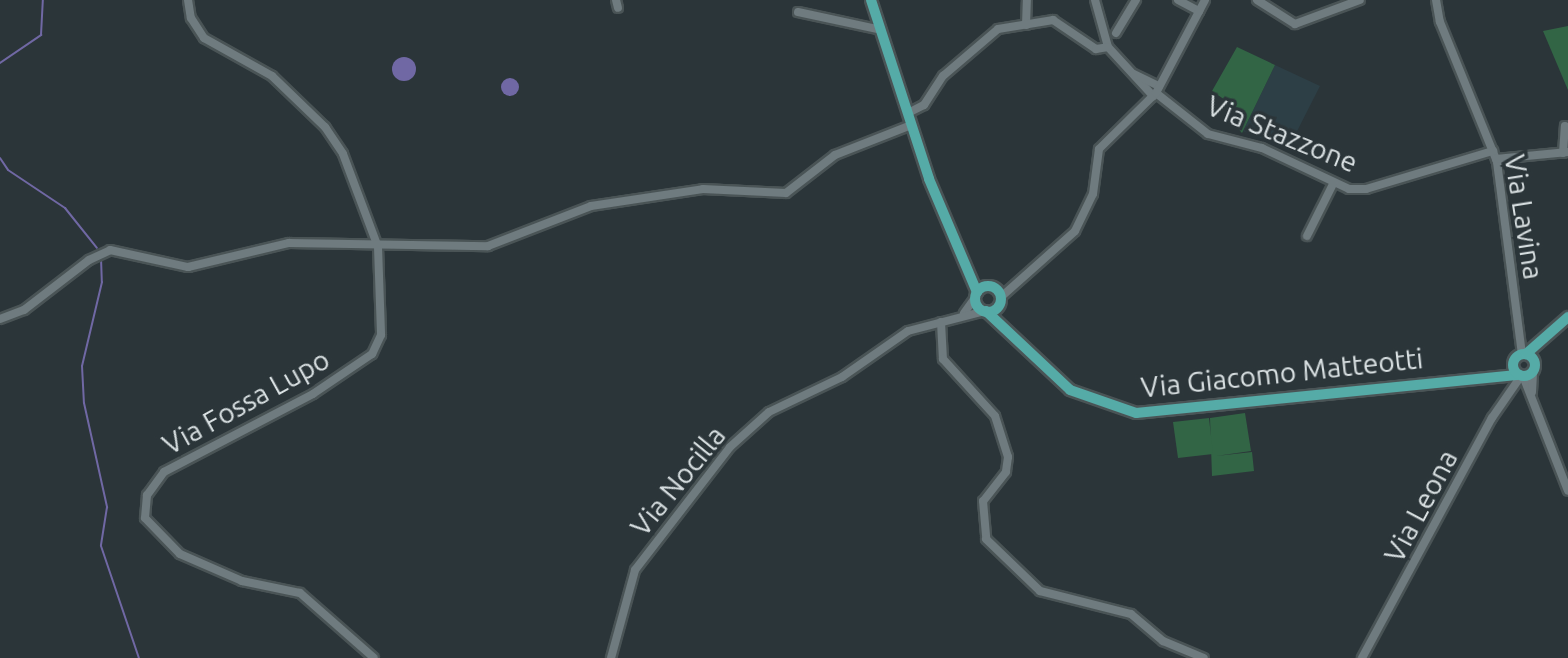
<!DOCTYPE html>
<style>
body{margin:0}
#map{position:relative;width:1568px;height:658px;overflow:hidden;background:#2b3539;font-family:Ubuntu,sans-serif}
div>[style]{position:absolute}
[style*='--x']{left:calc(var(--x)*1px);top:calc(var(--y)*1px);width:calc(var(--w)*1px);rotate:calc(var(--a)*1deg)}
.built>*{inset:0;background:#2d3f46}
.green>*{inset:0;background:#326545}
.water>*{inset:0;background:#7068a4}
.round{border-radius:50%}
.stream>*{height:2px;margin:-1px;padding:0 1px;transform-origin:1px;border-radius:1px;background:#7068a4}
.roads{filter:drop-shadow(2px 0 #4a5456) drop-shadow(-2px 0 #4a5456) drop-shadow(0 2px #4a5456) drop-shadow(0 -2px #4a5456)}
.minor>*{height:8px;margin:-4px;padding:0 4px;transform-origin:4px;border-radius:4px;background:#6f7b7f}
.major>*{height:10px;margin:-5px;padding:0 5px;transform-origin:5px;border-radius:5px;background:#55aba7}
.major>.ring{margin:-5px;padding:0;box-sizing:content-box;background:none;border:10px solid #55aba7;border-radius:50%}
span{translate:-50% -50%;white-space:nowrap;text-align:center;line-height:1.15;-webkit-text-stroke:7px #2b3539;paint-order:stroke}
.street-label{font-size:28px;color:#d9e0e2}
</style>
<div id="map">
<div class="built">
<i style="clip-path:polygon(1275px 65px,1320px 86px,1288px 149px,1243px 131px)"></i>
</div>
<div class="green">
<i style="clip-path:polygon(1568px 26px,1568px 90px,1543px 31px)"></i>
<i style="clip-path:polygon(1237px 47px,1275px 65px,1242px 133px,1225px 114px,1228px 102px,1212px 91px)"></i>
<i style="clip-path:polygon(1245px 413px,1251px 451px,1216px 456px,1252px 452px,1254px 471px,1212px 476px,1210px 418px)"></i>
<i style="clip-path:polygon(1209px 418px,1213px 454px,1178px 458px,1173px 422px)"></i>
</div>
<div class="water">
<i class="round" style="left:392px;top:57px;width:24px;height:24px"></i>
<i class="round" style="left:501px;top:78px;width:18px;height:18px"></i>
</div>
<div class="stream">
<i style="--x:0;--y:63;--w:50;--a:-34.3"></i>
<i style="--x:41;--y:35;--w:35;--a:-87"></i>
<i style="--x:0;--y:158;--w:14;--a:56"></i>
<i style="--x:8;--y:170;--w:69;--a:33.7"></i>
<i style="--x:65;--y:208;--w:51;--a:51.3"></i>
<i style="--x:101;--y:258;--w:24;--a:88"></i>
<i style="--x:102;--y:282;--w:86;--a:103.4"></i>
<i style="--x:82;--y:366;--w:37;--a:87"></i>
<i style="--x:84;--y:403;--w:107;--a:77.5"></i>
<i style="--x:107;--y:507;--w:39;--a:99"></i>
<i style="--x:101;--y:546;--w:118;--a:71.3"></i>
</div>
<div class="roads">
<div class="minor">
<i style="--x:188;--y:0;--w:18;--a:81"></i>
<i style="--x:191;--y:18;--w:24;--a:57"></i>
<i style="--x:204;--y:38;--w:78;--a:29.2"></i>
<i style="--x:272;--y:76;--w:74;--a:43.9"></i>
<i style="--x:325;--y:127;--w:32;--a:56"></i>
<i style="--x:343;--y:154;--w:99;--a:69.4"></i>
<i style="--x:378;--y:247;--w:88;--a:88"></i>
<i style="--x:381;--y:335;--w:21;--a:115"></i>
<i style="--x:372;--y:354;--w:71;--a:145.9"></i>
<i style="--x:313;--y:394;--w:168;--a:152.4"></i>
<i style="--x:164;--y:472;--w:29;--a:126"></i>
<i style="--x:147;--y:495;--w:23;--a:95"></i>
<i style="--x:145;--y:518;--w:50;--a:45.8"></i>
<i style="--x:180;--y:554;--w:68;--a:23.5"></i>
<i style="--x:242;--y:581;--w:59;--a:11.7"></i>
<i style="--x:300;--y:593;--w:98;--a:41.3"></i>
<i style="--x:616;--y:0;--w:8;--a:76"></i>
<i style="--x:1095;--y:0;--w:49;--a:74.5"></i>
<i style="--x:1108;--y:47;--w:67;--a:47.4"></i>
<i style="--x:1178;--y:0;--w:24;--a:28"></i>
<i style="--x:1257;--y:0;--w:45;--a:32.3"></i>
<i style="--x:1295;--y:24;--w:69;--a:-20.3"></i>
<i style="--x:1436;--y:0;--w:22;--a:80"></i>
<i style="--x:1440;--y:22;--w:151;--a:67.8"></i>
<i style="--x:1497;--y:162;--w:194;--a:82.6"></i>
<i style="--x:798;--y:12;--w:85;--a:12.2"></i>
<i style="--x:1026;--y:25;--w:25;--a:-88"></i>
<i style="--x:1116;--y:33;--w:39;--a:-59"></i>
<i style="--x:1134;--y:74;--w:28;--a:26"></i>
<i style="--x:1156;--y:93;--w:66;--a:38.3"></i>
<i style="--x:1208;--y:134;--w:56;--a:14.5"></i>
<i style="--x:1262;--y:148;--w:96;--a:25.2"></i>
<i style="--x:1349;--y:189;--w:17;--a:0"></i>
<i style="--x:1366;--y:189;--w:133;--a:-16.7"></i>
<i style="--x:908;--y:113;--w:18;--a:-27"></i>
<i style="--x:924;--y:105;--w:35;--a:-57"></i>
<i style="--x:943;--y:76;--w:72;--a:-40.5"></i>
<i style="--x:998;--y:29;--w:56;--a:-9.3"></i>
<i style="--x:1053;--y:20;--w:52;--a:34"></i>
<i style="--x:1096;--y:49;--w:12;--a:-9"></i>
<i style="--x:1563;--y:153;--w:27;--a:-86"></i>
<i style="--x:1496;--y:159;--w:72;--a:-5.6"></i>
<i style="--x:1307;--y:236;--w:58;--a:-63.4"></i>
<i style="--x:1001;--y:297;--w:99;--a:-41.7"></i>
<i style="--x:1075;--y:231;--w:41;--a:-64.1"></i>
<i style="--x:1093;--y:194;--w:45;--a:-82.4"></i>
<i style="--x:1099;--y:149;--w:80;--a:-44.5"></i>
<i style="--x:1156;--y:93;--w:105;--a:-62.2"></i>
<i style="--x:964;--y:313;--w:19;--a:-54"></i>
<i style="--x:0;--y:319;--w:26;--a:-21"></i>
<i style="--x:24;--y:310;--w:82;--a:-37.6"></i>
<i style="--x:89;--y:260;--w:23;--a:-25"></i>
<i style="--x:110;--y:250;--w:80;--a:12.3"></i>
<i style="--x:188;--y:267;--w:104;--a:-13.4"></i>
<i style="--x:289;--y:243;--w:199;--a:0.9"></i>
<i style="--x:488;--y:246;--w:110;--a:-21.2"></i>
<i style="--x:591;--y:206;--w:113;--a:-8.6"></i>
<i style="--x:703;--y:189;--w:83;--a:2.8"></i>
<i style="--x:786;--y:193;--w:62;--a:-37.8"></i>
<i style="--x:835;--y:155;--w:82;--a:-21.5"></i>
<i style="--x:941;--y:322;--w:37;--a:87"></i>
<i style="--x:943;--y:359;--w:77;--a:47.6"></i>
<i style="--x:995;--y:416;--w:43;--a:72.4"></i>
<i style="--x:1008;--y:457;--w:15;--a:98"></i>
<i style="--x:1006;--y:472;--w:37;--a:128"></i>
<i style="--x:983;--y:501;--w:38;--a:85"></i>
<i style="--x:986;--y:539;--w:75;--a:43.9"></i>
<i style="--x:1040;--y:591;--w:94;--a:14.2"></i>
<i style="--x:1131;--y:614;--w:42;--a:40.2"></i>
<i style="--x:1163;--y:641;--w:44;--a:22.5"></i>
<i style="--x:1523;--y:376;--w:123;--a:68.6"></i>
<i style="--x:1532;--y:392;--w:20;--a:-87"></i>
<i style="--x:611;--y:658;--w:91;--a:-74.7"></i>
<i style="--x:635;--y:570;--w:155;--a:-52.3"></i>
<i style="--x:730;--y:447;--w:52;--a:-41.9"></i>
<i style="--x:769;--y:412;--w:81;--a:-25.6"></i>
<i style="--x:842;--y:377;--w:80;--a:-34.9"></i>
<i style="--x:908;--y:331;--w:80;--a:-14.6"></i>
<i style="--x:1362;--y:658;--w:273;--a:-61.6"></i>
<i style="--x:1492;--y:418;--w:51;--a:-55.4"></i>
</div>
<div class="major">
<i style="--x:871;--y:0;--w:188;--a:72"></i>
<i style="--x:929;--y:179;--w:123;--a:67"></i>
<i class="ring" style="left:975px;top:286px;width:16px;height:16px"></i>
<i style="--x:986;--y:311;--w:115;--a:43.2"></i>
<i style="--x:1070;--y:390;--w:70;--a:19.2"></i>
<i style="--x:1136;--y:413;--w:385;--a:-5.7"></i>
<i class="ring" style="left:1513px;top:354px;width:12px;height:12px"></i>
<i style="--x:1526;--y:354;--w:56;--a:-41.4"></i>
</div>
</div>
<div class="street-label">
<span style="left:1282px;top:134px;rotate:22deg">Via Stazzone</span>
<span style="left:1524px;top:217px;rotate:81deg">Via Lavina</span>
<span style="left:1282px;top:373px;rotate:-6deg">Via Giacomo Matteotti</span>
<span style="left:246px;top:402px;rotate:-29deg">Via Fossa Lupo</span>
<span style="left:678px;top:481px;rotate:-51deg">Via Nocilla</span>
<span style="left:1421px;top:506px;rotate:-62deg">Via Leona</span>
</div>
</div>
